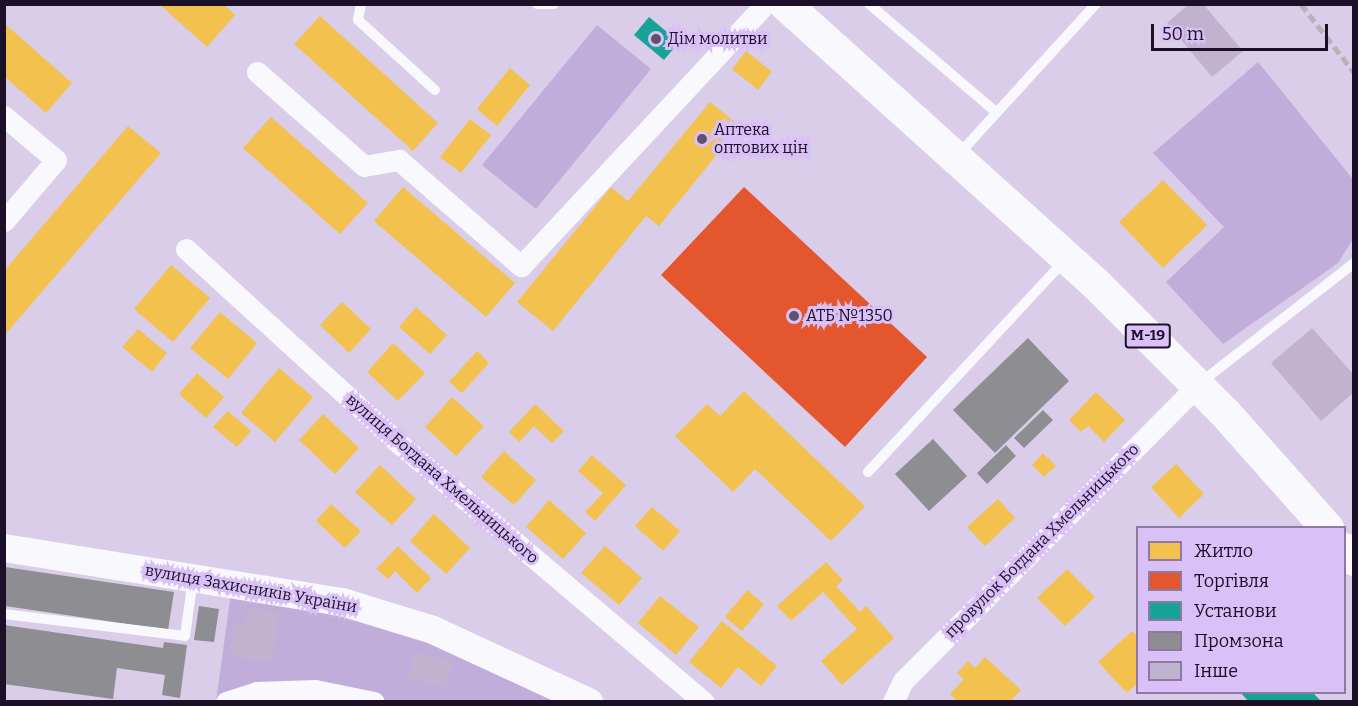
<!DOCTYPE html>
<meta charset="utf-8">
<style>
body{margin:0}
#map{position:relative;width:1358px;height:706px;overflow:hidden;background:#dacdea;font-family:Bitter,serif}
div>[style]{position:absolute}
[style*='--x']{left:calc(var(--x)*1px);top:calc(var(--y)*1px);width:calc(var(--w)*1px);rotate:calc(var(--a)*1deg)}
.green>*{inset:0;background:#c1adda}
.homes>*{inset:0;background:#f2c14e}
.shops>*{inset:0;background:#e4572e}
.public>*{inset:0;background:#17a398}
.industry>*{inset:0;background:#8d8d92}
.building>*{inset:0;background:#c1b3d0}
.lane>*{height:10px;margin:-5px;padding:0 5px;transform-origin:5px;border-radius:5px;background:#f9f8fc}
.street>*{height:21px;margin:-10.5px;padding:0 10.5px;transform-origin:10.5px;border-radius:10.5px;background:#f9f8fc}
.secondary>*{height:28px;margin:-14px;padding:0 14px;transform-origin:14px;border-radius:14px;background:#f9f8fc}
.highway>*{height:33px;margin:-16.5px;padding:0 16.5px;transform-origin:16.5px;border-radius:16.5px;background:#f9f8fc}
.rail>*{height:4.5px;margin-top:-2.25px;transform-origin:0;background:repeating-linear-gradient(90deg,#b5b3ba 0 9px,transparent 0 13.5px)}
.dots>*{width:16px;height:16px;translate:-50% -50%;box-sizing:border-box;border:3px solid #d9c0f7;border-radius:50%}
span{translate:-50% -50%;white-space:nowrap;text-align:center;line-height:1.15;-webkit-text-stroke:6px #d9c0f7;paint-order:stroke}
.shield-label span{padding:2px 4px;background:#d9c0f7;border:2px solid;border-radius:4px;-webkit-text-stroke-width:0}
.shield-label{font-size:15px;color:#1c1028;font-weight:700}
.poi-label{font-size:16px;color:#1c1028}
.left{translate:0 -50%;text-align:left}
.street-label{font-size:16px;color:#1c1028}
.frame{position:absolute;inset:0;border:6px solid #1c1028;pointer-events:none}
.legend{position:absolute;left:1136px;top:526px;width:210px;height:168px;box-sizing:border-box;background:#d9c0f7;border:2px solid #8d7aa4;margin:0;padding:8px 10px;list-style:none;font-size:18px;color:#1c1028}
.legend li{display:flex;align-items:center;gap:12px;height:30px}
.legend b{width:30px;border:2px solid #8d7aa4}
.scale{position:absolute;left:1151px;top:24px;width:177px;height:27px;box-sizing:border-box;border:3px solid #1c1028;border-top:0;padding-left:8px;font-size:18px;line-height:21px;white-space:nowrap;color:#1c1028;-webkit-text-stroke:4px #d9c0f7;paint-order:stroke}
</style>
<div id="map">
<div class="green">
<i style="clip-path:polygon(597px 25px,651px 69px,536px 209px,482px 165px)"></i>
<i style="clip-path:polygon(1258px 62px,1352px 178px,1353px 239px,1338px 263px,1223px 344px,1166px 282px,1224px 227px,1153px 153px)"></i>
<i style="clip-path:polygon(232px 585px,342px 602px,580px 702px,374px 702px,312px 694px,307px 701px,216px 702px)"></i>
</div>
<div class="homes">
<i style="clip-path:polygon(159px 4px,223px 4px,235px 15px,207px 47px)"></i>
<i style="clip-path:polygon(320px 16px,438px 123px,413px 151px,294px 44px)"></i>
<i style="clip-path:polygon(4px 23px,72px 83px,46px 113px,4px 76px)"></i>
<i style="clip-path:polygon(746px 51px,772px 72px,758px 90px,732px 69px)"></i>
<i style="clip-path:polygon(510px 68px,530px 85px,497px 126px,477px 109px)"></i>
<i style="clip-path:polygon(710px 102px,740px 126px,659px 226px,646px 216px,553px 331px,517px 302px,611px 187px,628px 201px)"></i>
<i style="clip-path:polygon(271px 117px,368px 203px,340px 234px,243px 148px)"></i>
<i style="clip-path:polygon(470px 119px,491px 135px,461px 173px,440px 157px)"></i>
<i style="clip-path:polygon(128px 126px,161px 153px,4px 336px,4px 271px)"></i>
<i style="clip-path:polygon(1163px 180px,1207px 225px,1163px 268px,1119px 222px)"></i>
<i style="clip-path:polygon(403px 187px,515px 283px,486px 317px,374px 221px)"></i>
<i style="clip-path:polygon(171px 265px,210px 298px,173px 342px,134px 309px)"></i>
<i style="clip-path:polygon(342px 302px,371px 329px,349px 353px,320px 325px)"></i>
<i style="clip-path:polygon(416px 307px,447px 335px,430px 354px,399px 327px)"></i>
<i style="clip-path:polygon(220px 312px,257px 343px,228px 379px,190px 348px)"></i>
<i style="clip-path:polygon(138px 329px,167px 353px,152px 372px,122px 347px)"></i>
<i style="clip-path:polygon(393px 343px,425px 373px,398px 401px,367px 372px)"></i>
<i style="clip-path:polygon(477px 351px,489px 363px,462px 393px,449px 382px)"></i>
<i style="clip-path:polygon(279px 368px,313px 397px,275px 442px,241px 413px)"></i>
<i style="clip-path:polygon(197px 373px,224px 397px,206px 418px,179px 394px)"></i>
<i style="clip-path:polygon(744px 391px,865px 506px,831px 541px,755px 469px,733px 492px,675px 436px,707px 404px,720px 416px)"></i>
<i style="clip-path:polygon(1096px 392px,1125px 420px,1104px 442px,1088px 426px,1081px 432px,1069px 420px)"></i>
<i style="clip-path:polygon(452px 397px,484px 426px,456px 456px,425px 427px)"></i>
<i style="clip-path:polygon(535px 404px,564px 431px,552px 443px,534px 426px,519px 442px,509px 432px)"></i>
<i style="clip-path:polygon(228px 411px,251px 431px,237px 447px,213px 427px)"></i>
<i style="clip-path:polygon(323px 414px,359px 448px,335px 474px,299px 440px)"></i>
<i style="clip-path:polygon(504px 451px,536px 480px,514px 505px,481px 477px)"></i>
<i style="clip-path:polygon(1043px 453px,1056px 466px,1044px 477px,1032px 465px)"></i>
<i style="clip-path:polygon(592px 455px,626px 485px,595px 521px,585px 512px,603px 493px,578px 471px)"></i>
<i style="clip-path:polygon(1176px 464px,1204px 494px,1179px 518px,1151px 487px)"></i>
<i style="clip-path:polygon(380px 465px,416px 499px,392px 525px,355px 492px)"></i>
<i style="clip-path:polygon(998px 499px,1015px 518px,985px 546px,967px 527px)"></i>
<i style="clip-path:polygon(549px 500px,586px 533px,563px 559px,526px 527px)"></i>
<i style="clip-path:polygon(331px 504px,361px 531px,345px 548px,316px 521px)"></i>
<i style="clip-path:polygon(652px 507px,680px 531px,663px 551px,635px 526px)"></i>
<i style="clip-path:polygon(434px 514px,470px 548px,446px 574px,410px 541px)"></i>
<i style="clip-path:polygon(398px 546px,431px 578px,417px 593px,395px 571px,388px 579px,376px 569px)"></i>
<i style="clip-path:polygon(605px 546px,642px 578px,619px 605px,581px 573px)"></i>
<i style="clip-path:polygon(826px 562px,843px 580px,836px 586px,860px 612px,866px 606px,894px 638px,842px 685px,821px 661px,857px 629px,823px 592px,791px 621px,777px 606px)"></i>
<i style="clip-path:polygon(1067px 569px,1095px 597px,1065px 626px,1037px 598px)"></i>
<i style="clip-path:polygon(747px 590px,764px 604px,742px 631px,725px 617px)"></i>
<i style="clip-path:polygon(660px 596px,699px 627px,676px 655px,638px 623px)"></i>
<i style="clip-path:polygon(722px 621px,777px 666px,761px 686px,738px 667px,721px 688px,689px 662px)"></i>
<i style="clip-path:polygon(1132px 631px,1138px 637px,1138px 683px,1127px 693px,1098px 662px)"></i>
<i style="clip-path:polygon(985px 657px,1021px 690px,1009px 702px,958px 702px,950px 694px,964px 679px,957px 673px,968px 661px,975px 668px)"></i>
</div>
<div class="shops">
<i style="clip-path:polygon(744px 187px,927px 357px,845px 447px,661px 275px)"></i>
</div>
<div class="public">
<i style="clip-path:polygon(649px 17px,679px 42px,664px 60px,634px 35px)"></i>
<i style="clip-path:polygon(1240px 692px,1312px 692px,1322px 702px,1249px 702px)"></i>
</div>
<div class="industry">
<i style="clip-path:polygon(1028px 338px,1069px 381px,995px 453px,953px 410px)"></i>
<i style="clip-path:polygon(1043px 410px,1053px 420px,1024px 448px,1014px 438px)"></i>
<i style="clip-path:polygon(933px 439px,967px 476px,929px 511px,895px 474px)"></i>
<i style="clip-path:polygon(1006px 445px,1016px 456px,987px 484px,977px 473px)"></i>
<i style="clip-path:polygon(5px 567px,174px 592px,168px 630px,5px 606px)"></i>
<i style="clip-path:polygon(199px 606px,219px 609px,214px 642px,194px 640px)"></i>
<i style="clip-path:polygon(4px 625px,163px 648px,164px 642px,187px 645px,180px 698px,162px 695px,165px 675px,117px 668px,113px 699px,4px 684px)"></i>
</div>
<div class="building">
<i style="clip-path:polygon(1189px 4px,1203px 4px,1243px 51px,1212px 77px,1167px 23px)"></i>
<i style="clip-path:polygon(1312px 328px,1354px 375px,1354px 392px,1321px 421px,1271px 363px)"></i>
<i style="clip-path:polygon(248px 608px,279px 613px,272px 662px,230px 656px,234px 623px,245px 624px)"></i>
<i style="clip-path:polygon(414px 652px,453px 661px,446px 688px,408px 679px)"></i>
</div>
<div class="lane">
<i style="--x:361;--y:4;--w:16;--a:101"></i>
<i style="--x:358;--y:20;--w:104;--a:42.3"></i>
<i style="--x:537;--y:4;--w:17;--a:0"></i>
<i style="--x:869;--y:4;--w:167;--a:40.4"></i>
<i style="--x:958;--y:155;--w:205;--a:-47.6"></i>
<i style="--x:1200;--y:383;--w:195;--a:-37.9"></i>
<i style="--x:868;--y:472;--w:289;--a:-47.1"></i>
<i style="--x:4;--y:614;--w:182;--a:6.9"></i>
<i style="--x:185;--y:636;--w:58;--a:-82"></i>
</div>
<div class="street">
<i style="--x:257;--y:72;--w:142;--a:41.3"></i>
<i style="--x:364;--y:166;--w:36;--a:-10"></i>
<i style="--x:399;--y:160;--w:162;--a:41"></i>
<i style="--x:521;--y:266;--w:358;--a:-47"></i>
<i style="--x:4;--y:116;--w:68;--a:40.2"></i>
<i style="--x:56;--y:160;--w:80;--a:130.4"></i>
<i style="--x:186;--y:249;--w:283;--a:42.4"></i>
<i style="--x:395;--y:440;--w:405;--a:40.3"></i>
<i style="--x:226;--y:702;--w:32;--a:-18"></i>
<i style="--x:256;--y:692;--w:59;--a:-1.9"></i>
<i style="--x:315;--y:690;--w:60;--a:11.5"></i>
<i style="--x:893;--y:702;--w:23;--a:-65"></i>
<i style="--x:903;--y:681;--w:418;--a:-45.1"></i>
</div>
<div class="secondary">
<i style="--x:4;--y:548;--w:342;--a:9.1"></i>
<i style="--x:342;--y:602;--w:95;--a:17.1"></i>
<i style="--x:433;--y:630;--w:172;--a:24.8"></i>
</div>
<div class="highway">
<i style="--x:785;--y:4;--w:416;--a:42"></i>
<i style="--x:1094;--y:282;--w:185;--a:45"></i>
<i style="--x:1225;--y:413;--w:154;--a:48.4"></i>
<i style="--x:1344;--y:549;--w:14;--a:45"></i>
</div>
<div class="rail">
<i style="--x:1301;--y:4;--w:86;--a:52.1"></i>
</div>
<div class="dots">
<i style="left:656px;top:39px;background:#5e526c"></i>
<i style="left:702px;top:139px;background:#5e526c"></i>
<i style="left:794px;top:316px;background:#5e526c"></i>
</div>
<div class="shield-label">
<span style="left:1148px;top:336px">М-19</span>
</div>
<div class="poi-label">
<span class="left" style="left:668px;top:39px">Дім молитви</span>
<span class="left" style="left:714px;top:139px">Аптека<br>оптових цін</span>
<span class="left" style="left:806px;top:316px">АТБ №1350</span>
</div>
<div class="street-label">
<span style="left:442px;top:479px;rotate:41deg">вулиця Богдана Хмельницького</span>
<span style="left:1042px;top:541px;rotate:-45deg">провулок Богдана Хмельницького</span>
<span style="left:251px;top:589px;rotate:10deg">вулиця Захисників України</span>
</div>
<div class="frame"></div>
<ul class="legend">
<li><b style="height:16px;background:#f2c14e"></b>Житло</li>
<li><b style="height:16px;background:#e4572e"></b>Торгівля</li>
<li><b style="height:16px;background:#17a398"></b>Установи</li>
<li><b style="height:16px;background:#8d8d92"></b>Промзона</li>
<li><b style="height:16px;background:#c1b3d0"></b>Інше</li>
</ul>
<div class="scale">50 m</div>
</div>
